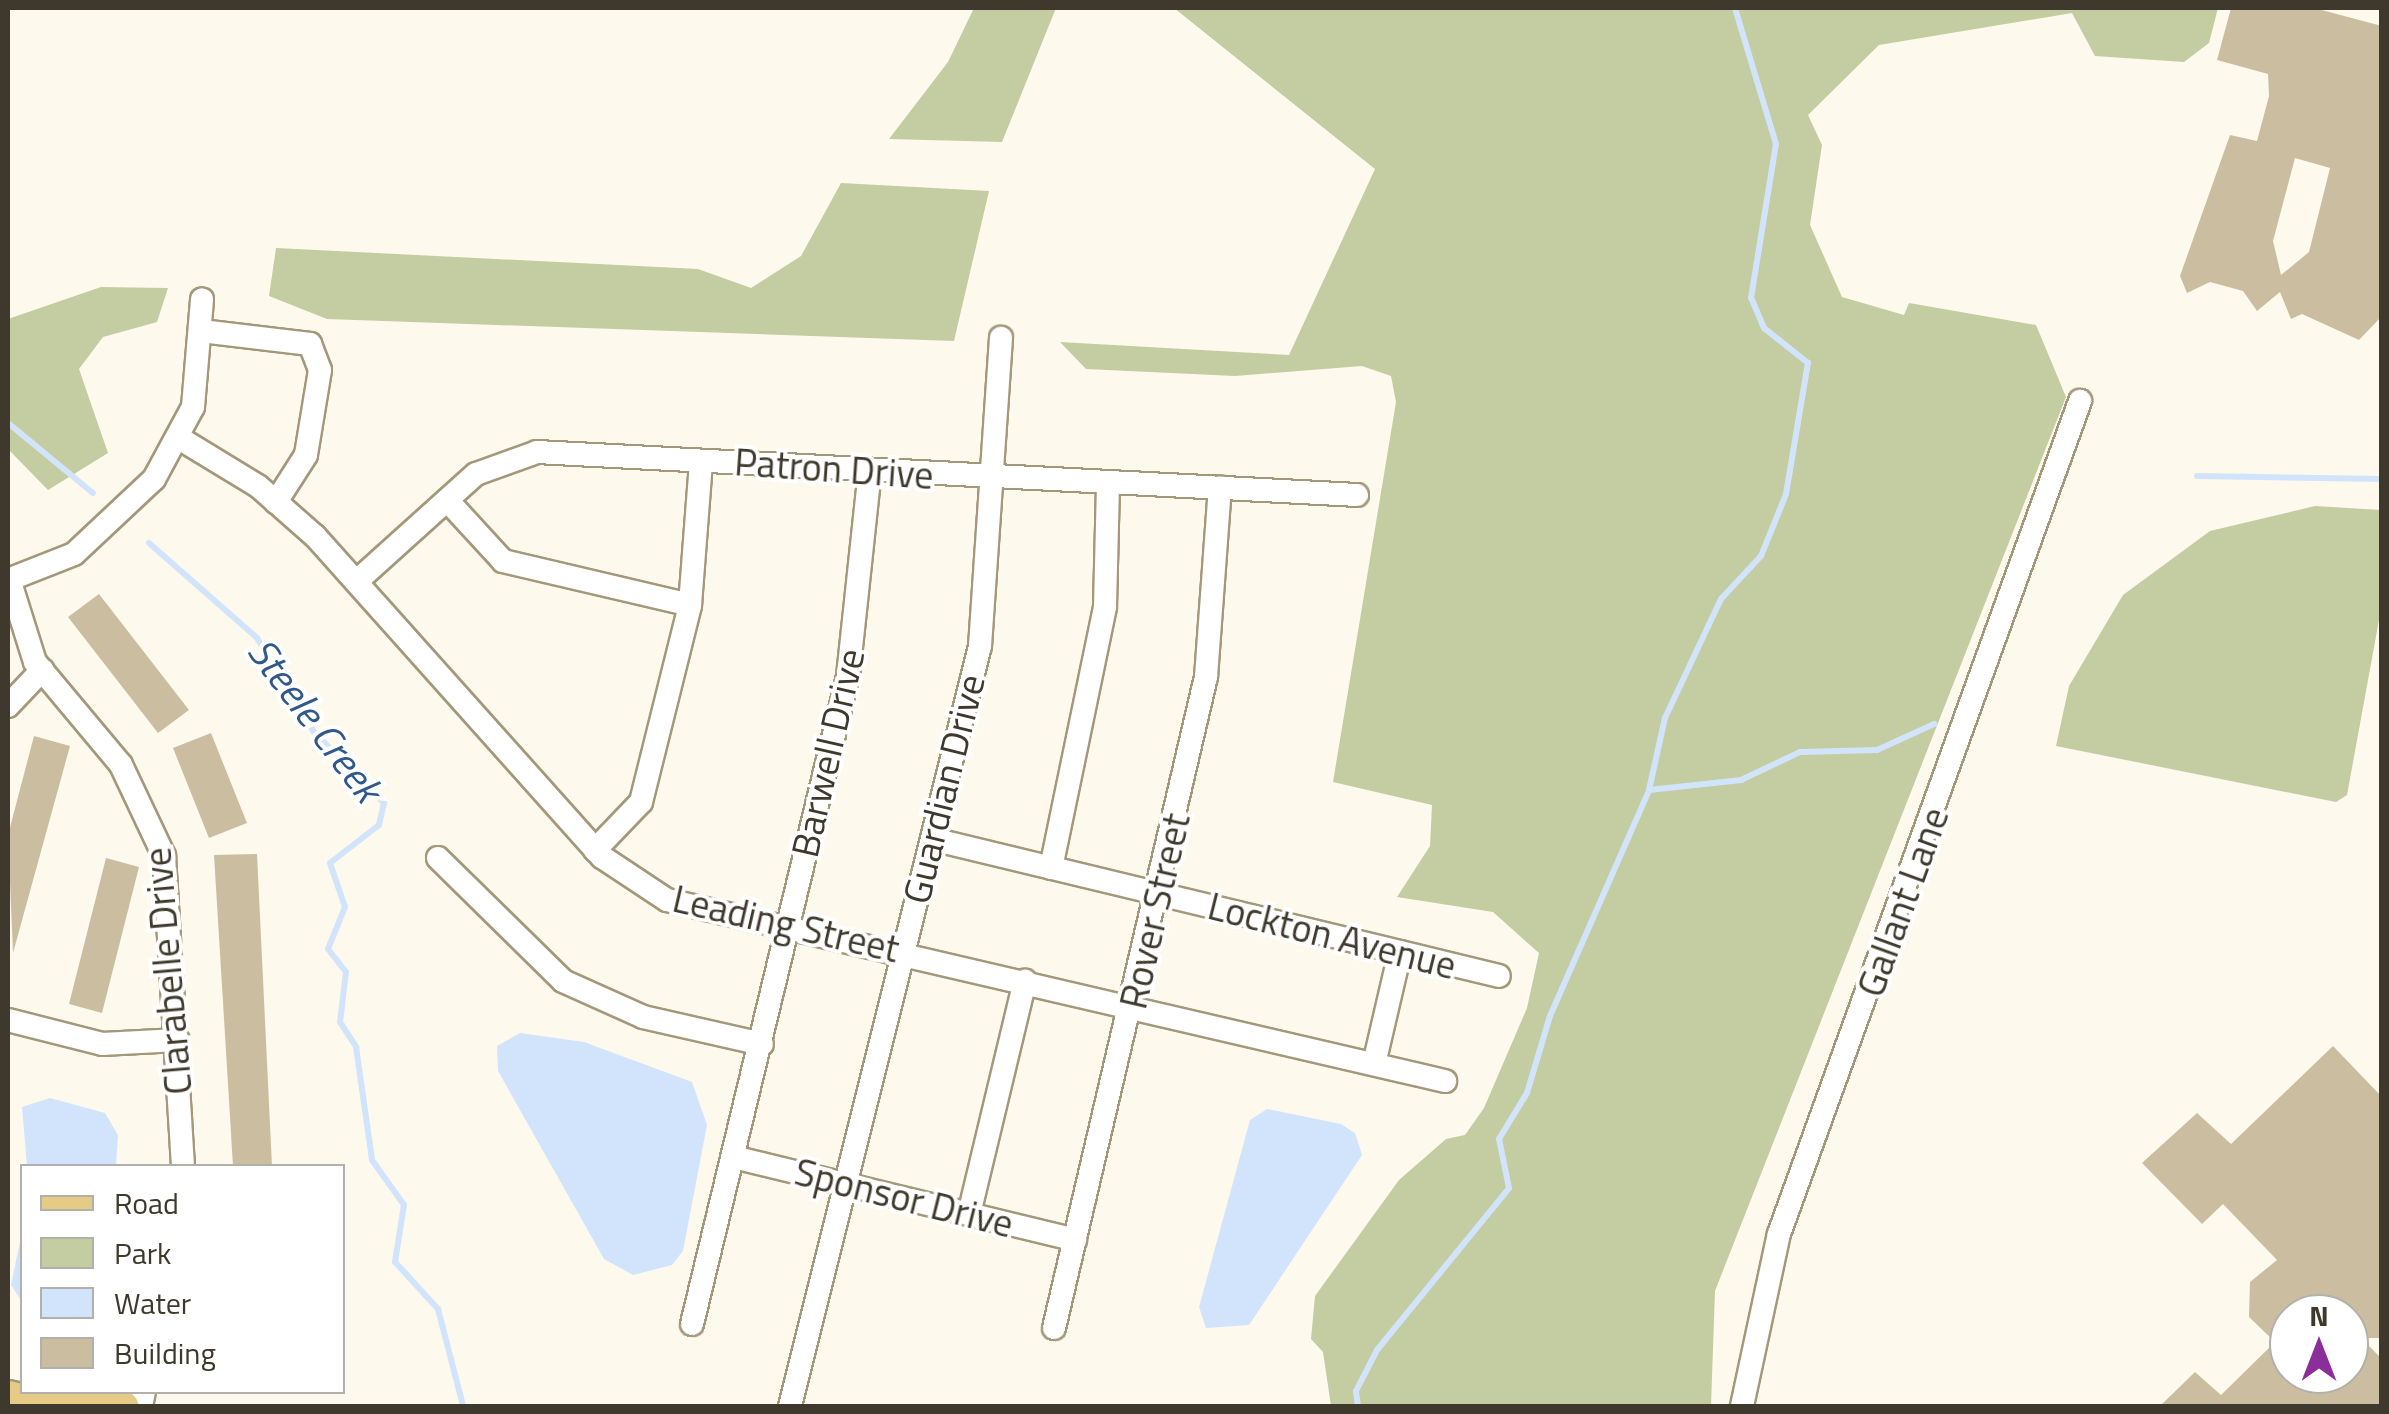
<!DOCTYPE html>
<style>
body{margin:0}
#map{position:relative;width:2389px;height:1414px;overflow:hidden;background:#fef9ed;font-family:"Titillium Web",sans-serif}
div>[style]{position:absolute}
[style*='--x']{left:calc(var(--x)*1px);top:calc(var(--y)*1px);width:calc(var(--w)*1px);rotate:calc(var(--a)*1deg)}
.green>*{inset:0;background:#c4cca2}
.water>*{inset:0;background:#d2e4fc}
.stream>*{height:6px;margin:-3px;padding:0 3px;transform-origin:3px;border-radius:3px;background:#d2e4fc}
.building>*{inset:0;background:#cbbea0}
.roads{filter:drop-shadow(2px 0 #a4987b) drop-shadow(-2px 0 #a4987b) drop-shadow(0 2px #a4987b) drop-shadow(0 -2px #a4987b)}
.minor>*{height:22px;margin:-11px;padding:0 11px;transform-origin:11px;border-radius:11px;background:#fff}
.major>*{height:28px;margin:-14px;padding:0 14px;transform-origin:14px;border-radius:14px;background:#e6cb87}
span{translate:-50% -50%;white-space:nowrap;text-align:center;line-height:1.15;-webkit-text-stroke:8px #fff;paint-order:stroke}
.street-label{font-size:38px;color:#3e392c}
.water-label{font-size:40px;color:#30588a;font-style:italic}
.frame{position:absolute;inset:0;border:10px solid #3e392c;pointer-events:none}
.legend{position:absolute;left:20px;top:1164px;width:325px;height:230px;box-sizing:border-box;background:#fff;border:2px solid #b2b0ab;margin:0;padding:12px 18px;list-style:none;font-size:30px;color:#3e392c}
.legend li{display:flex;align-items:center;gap:20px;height:50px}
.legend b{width:50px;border:2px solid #b2b0ab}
.north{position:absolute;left:2269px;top:1294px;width:100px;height:100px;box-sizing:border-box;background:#fff;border:2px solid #b2b0ab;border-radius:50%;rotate:0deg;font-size:28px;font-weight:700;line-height:40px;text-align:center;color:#3e392c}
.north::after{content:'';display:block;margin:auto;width:35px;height:45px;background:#8b2e99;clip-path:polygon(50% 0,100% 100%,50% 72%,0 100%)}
</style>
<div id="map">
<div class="green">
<i style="clip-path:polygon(974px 8px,1056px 8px,1002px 142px,889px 139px,948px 62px)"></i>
<i style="clip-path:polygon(1174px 8px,2218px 8px,2209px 43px,2184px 62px,2095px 56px,2072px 13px,1879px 45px,1808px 115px,1822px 145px,1810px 225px,1842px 297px,1904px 315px,1909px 303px,2036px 325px,2066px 397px,1715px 1291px,1711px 1406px,1331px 1406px,1323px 1352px,1311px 1339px,1315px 1296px,1399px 1180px,1446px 1139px,1465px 1135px,1484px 1108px,1527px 1008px,1539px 953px,1493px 912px,1397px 897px,1430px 846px,1432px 805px,1333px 782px,1396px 402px,1391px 376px,1362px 366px,1235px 376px,1086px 369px,1060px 342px,1289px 355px,1375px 169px)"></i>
<i style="clip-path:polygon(841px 183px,989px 191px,954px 341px,327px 319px,269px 296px,276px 248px,698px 269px,751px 288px,801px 256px)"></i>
<i style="clip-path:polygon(101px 287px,168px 288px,157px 322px,103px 337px,79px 369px,108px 453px,48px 490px,8px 449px,8px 319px)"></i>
<i style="clip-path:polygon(2315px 506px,2381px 510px,2381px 609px,2347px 795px,2336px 802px,2056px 746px,2069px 686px,2123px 595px,2210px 531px)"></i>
</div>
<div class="water">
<i style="clip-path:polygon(520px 1033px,584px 1042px,692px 1082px,707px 1125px,683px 1251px,672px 1265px,633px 1275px,604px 1259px,498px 1071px,497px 1046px)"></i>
<i style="clip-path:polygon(50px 1098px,105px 1113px,118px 1135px,116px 1166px,27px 1166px,22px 1107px)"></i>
<i style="clip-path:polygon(1267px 1109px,1341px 1124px,1355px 1133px,1362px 1155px,1249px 1325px,1206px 1328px,1199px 1307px,1250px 1120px)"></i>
<i style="clip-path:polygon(22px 1232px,22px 1302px,11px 1285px)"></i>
</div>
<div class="stream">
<i style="--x:8;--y:423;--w:110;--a:39.5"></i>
<i style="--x:2197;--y:476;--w:185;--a:0.9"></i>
<i style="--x:149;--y:543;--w:144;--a:41.3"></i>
<i style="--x:257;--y:638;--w:110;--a:58.8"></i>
<i style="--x:314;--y:732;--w:100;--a:45.4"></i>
<i style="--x:384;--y:803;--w:23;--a:103"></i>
<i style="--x:379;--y:825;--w:62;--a:142.2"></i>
<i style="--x:330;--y:863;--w:46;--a:71.2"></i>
<i style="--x:345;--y:907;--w:45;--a:112"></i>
<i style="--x:328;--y:949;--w:29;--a:52"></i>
<i style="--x:346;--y:972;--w:50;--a:96.8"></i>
<i style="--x:340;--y:1022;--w:30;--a:57"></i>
<i style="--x:356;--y:1047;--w:114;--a:81.9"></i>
<i style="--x:372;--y:1160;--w:55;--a:54.6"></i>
<i style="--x:404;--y:1205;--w:58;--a:99"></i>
<i style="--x:395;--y:1262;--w:64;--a:47.5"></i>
<i style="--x:438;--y:1309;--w:100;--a:75.5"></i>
<i style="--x:1649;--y:790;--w:93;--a:-6.2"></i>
<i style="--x:1741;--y:780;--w:65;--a:-25.4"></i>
<i style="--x:1800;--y:752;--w:77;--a:-1.5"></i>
<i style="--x:1877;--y:750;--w:63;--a:-24.5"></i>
<i style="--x:1358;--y:1406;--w:15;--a:-98"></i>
<i style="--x:1356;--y:1391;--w:46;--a:-62.9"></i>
<i style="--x:1377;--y:1350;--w:209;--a:-50.8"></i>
<i style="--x:1509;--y:1188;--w:50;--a:-101.5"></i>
<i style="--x:1499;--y:1139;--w:54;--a:-58.7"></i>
<i style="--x:1527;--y:1093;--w:80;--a:-73.4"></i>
<i style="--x:1550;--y:1016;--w:247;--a:-66.3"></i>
<i style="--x:1649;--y:790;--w:74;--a:-77.5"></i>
<i style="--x:1665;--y:718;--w:132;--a:-64.8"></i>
<i style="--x:1721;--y:599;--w:59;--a:-47.1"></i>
<i style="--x:1761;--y:556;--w:67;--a:-68"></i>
<i style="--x:1786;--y:494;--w:133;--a:-80.5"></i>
<i style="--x:1808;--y:363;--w:56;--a:-141.5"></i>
<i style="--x:1764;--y:328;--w:33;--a:-113"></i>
<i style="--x:1751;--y:298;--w:156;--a:-80.8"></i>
<i style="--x:1776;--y:144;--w:142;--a:-106.8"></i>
</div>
<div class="building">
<i style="clip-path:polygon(evenodd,2231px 8px,2314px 8px,2382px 26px,2382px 316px,2359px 340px,2302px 314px,2291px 319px,2280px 292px,2257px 311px,2243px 291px,2210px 282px,2187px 293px,2180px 276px,2230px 135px,2257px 141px,2269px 96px,2268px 74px,2217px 60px,2231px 8px,2295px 158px,2330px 168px,2309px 252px,2281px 275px,2273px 241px,2295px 158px)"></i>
<i style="clip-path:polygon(99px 594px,189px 710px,158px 733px,68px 617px)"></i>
<i style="clip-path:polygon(211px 733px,247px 823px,209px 838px,173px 748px)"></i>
<i style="clip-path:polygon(34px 736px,70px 746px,13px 953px,8px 835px)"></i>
<i style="clip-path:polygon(257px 854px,272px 1166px,233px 1166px,214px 855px)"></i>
<i style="clip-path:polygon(106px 858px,139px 867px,102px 1013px,69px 1004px)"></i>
<i style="clip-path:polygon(evenodd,2333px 1046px,2382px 1097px,2382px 1338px,2361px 1338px,2382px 1359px,2382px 1406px,2160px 1406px,2195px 1372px,2221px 1395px,2275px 1342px,2249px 1317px,2250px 1282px,2277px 1260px,2223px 1204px,2202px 1224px,2142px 1163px,2197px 1113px,2231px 1144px,2333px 1046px,2289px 1314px,2349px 1314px,2349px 1374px,2289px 1374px,2289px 1314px)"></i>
</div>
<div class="roads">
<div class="minor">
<i style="--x:201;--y:331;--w:110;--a:6.8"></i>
<i style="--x:310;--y:344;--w:28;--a:69"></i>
<i style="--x:320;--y:370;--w:86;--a:99.4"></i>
<i style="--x:306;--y:455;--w:56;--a:122.6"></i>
<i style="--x:179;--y:438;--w:92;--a:31.3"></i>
<i style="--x:258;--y:486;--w:76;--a:41.3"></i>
<i style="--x:315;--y:536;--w:431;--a:48.2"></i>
<i style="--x:602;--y:857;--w:78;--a:33.5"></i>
<i style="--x:667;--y:900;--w:799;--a:13.1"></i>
<i style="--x:447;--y:500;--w:83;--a:47.4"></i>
<i style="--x:503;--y:561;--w:192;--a:13.2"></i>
<i style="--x:9;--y:579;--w:87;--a:72.6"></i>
<i style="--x:35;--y:662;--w:134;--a:50.1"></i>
<i style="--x:121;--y:765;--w:101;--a:64.7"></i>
<i style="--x:164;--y:856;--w:311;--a:86.5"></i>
<i style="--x:8;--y:580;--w:71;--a:-21.5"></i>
<i style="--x:74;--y:554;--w:110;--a:-43.2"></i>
<i style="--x:154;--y:479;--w:82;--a:-61.6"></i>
<i style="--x:193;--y:407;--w:108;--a:-85.2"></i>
<i style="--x:357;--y:581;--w:160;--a:-42"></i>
<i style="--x:476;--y:474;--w:65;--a:-19.8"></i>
<i style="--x:537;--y:452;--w:821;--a:3"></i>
<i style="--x:8;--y:706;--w:50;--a:-46.6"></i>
<i style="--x:932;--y:839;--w:583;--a:13.58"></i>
<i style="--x:595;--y:850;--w:66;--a:-46.2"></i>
<i style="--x:641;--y:802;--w:203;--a:-76"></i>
<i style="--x:690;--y:605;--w:144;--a:-85.6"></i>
<i style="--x:438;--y:858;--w:175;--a:44.5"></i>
<i style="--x:563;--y:981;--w:88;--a:24.2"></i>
<i style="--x:643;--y:1017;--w:122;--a:12.8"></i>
<i style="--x:1051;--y:868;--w:267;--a:-78.3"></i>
<i style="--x:1105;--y:607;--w:125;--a:-88.6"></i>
<i style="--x:8;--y:1020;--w:97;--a:14.3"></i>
<i style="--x:102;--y:1044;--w:76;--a:-3"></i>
<i style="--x:1374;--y:1064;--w:115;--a:-76.9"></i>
<i style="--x:733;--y:1157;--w:352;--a:13.6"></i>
<i style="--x:969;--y:1214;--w:240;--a:-76.5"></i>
<i style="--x:692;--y:1324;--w:667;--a:-76.46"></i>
<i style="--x:848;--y:676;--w:207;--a:-83.9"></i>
<i style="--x:1054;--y:1328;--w:669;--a:-76.86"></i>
<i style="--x:1206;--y:677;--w:190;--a:-85.8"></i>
<i style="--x:141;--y:1406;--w:14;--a:-78"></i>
<i style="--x:790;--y:1406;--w:783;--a:-75.96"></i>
<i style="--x:980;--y:646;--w:309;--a:-86.1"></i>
<i style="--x:1742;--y:1406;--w:176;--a:-77.9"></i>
<i style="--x:1779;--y:1234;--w:886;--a:-70.13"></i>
</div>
<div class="major">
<i style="--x:63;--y:1392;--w:63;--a:12.9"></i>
<i style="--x:8;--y:1395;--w:48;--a:13.2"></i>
</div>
</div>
<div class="street-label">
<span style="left:834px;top:469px;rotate:4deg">Patron Drive</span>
<span style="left:828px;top:753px;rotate:-77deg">Barwell Drive</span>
<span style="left:944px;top:789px;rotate:-76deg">Guardian Drive</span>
<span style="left:1903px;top:902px;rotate:-70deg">Gallant Lane</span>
<span style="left:1155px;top:911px;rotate:-77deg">Rover Street</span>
<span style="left:786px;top:924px;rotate:13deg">Leading Street</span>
<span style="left:1332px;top:936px;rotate:14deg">Lockton Avenue</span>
<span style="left:168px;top:971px;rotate:-95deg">Clarabelle Drive</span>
<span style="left:904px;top:1198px;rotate:14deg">Sponsor Drive</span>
</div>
<div class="water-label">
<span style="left:315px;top:720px;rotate:53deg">Steele Creek</span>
</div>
<div class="frame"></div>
<ul class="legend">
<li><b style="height:12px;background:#e6cb87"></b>Road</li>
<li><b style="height:28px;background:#c4cca2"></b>Park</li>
<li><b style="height:28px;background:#d2e4fc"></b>Water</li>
<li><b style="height:28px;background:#cbbea0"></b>Building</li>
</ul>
<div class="north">N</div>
</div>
